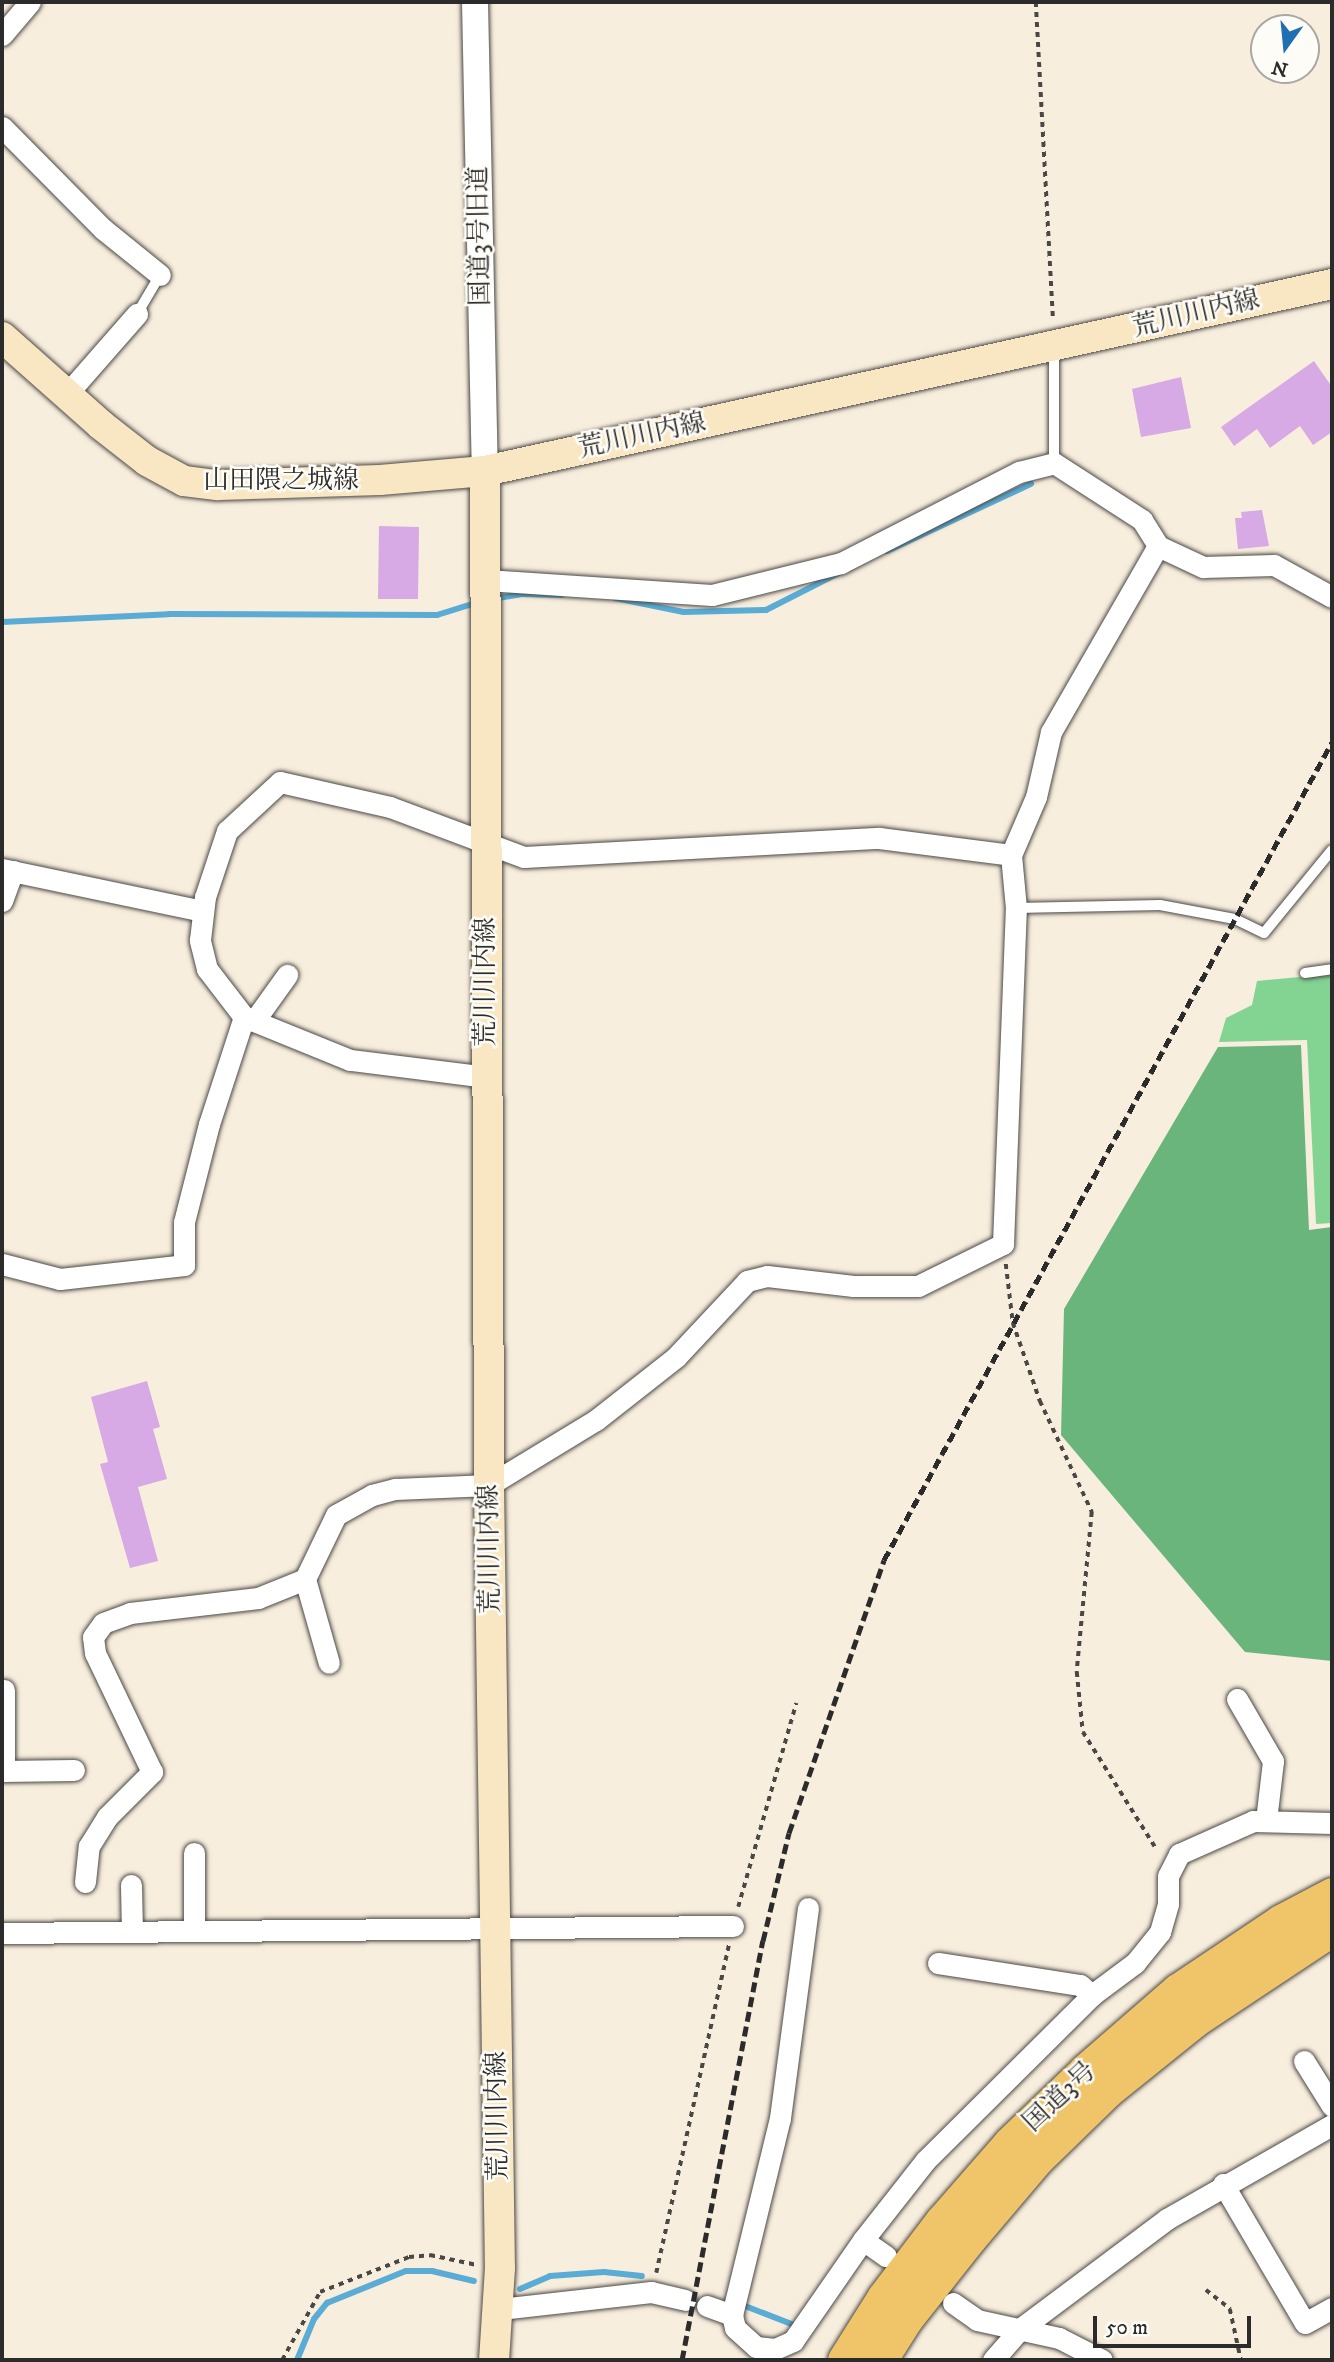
<!DOCTYPE html>
<html>
<head>
<meta charset="utf-8">
<style>
  body { margin:0 }
  #map { position:relative; width:1334px; height:2362px; overflow:hidden; background:#f8eedd; font-family:"IM FELL DW Pica","Noto Serif JP",serif }
  div>[style] { position:absolute }
  .green>* { inset:0; background:#83d392 }
  .forest>* { inset:0; background:#6ab57c }
  .stream>* { height:6px; margin:-3px; padding:0 3px; transform-origin:3px; border-radius:3px; background:#5aacd5 }
  .building>* { inset:0; background:#d7a9e5 }
  .path>* { height:3.5px; margin-top:-1.75px; transform-origin:0; background:repeating-linear-gradient(90deg,#4a4846 0 5px,transparent 0 10px) }
  .roads { filter:drop-shadow(0 0 2px #4a4846) drop-shadow(0 0 2px #4a4846) }
  .service>* { height:10px; margin:-5px; padding:0 5px; transform-origin:5px; border-radius:5px; background:#fff }
  .minor>* { height:21px; margin:-10.5px; padding:0 10.5px; transform-origin:10.5px; border-radius:10.5px; background:#fff }
  .tertiary>* { height:26px; margin:-13px; padding:0 13px; transform-origin:13px; border-radius:13px; background:#fff }
  .secondary>* { height:30px; margin:-15px; padding:0 15px; transform-origin:15px; border-radius:15px; background:#f9e7c3 }
  .trunk>* { height:35px; margin:-17.5px; padding:0 17.5px; transform-origin:17.5px; border-radius:17.5px; background:#f0c469 }
  .rail>* { height:5px; margin-top:-2.5px; transform-origin:0; background:repeating-linear-gradient(90deg,#2b2b2b 0 10px,transparent 0 15px) }
  span { translate:-50% -50%; white-space:nowrap; text-align:center; line-height:1.15; -webkit-text-stroke:5px #fdfcf7; paint-order:stroke }
  .street-label { font-size:26px; color:#2b2b2b }
  .frame { position:absolute; inset:0; border:4px solid #2b2b2b; pointer-events:none }
  .north { position:absolute; left:1250px; top:14px; width:70px; height:70px; box-sizing:border-box; background:#fdfcf7; border:2px solid #a9a8a5; border-radius:50%; rotate:195deg; font-size:19px; font-weight:700; line-height:28px; text-align:center; color:#2b2b2b }
  .north::after { content:''; display:block; margin:auto; width:24px; height:32px; background:#1f6fb2; clip-path:polygon(50% 0,100% 100%,50% 72%,0 100%) }
  .scale { position:absolute; left:1093px; top:2316px; width:158px; height:32px; box-sizing:border-box; border:4px solid #2b2b2b; border-top:0; padding-left:9px; font-size:21px; line-height:24px; white-space:nowrap; color:#2b2b2b; -webkit-text-stroke:5px #fdfcf7; paint-order:stroke }
</style>
</head>
<body>
<div id="map">
  <div class="green">
    <i style="clip-path:polygon(1332px 974px,1332px 1223px,1316px 1224px,1307px 1040px,1219px 1042px,1226px 1018px,1252px 1005px,1257px 981px)"></i>
  </div>
  <div class="forest">
    <i style="clip-path:polygon(1301px 1045px,1309px 1230px,1332px 1227px,1332px 1661px,1245px 1652px,1061px 1435px,1064px 1309px,1218px 1047px)"></i>
  </div>
  <div class="stream">
    <i style="left:887px;top:551px;width:159px;rotate:-25deg"></i>
    <i style="left:615px;top:598px;width:70px;rotate:11.5deg"></i>
    <i style="left:684px;top:612px;width:82px;rotate:-1.4deg"></i>
    <i style="left:766px;top:610px;width:82px;rotate:-26.9deg"></i>
    <i style="left:493px;top:599px;width:29px;rotate:-10deg"></i>
    <i style="left:522px;top:594px;width:40px;rotate:1.4deg"></i>
    <i style="left:2px;top:622px;width:167px;rotate:-2.7deg"></i>
    <i style="left:169px;top:614px;width:268px;rotate:0.2deg"></i>
    <i style="left:437px;top:615px;width:44px;rotate:-17.2deg"></i>
    <i style="left:520px;top:2289px;width:33px;rotate:-23deg"></i>
    <i style="left:550px;top:2276px;width:54px;rotate:-4.2deg"></i>
    <i style="left:604px;top:2272px;width:38px;rotate:6deg"></i>
    <i style="left:740px;top:2304px;width:58px;rotate:21.3deg"></i>
    <i style="left:297px;top:2360px;width:44px;rotate:-67.5deg"></i>
    <i style="left:314px;top:2319px;width:21px;rotate:-51deg"></i>
    <i style="left:327px;top:2303px;width:85px;rotate:-22.1deg"></i>
    <i style="left:406px;top:2271px;width:26px"></i>
    <i style="left:432px;top:2271px;width:43px;rotate:13.4deg"></i>
  </div>
  <div class="building">
    <i style="clip-path:polygon(1314px 361px,1332px 387px,1332px 432px,1313px 445px,1300px 426px,1270px 448px,1257px 429px,1234px 446px,1221px 427px)"></i>
    <i style="clip-path:polygon(1181px 377px,1191px 428px,1141px 437px,1132px 389px)"></i>
    <i style="clip-path:polygon(1262px 510px,1269px 546px,1238px 549px,1235px 518px,1242px 518px,1241px 512px)"></i>
    <i style="clip-path:polygon(379px 526px,419px 527px,418px 599px,378px 599px)"></i>
    <i style="clip-path:polygon(147px 1381px,160px 1427px,153px 1429px,167px 1479px,138px 1487px,158px 1561px,130px 1568px,100px 1464px,108px 1462px,91px 1397px)"></i>
  </div>
  <div class="path">
    <i style="left:1036px;top:2px;width:319px;rotate:86.9deg"></i>
    <i style="left:1006px;top:1264px;width:59px;rotate:83.2deg"></i>
    <i style="left:1013px;top:1323px;width:83px;rotate:70.9deg"></i>
    <i style="left:1040px;top:1401px;width:123px;rotate:64.9deg"></i>
    <i style="left:1092px;top:1512px;width:161px;rotate:95.4deg"></i>
    <i style="left:1077px;top:1672px;width:60px;rotate:84.3deg"></i>
    <i style="left:1083px;top:1732px;width:139px;rotate:57.9deg"></i>
    <i style="left:738px;top:1907px;width:212px;rotate:-74.1deg"></i>
    <i style="left:656px;top:2273px;width:336px;rotate:-77.5deg"></i>
    <i style="left:1206px;top:2290px;width:31px;rotate:38deg"></i>
    <i style="left:1230px;top:2309px;width:52px;rotate:77.8deg"></i>
    <i style="left:282px;top:2360px;width:78px;rotate:-60.8deg"></i>
    <i style="left:320px;top:2292px;width:96px;rotate:-21.5deg"></i>
    <i style="left:409px;top:2257px;width:21px;rotate:-5deg"></i>
    <i style="left:430px;top:2255px;width:48px;rotate:12deg"></i>
  </div>
  <div class="roads">
    <div class="service">
      <i style="left:137px;top:314px;width:45px;rotate:-59.5deg"></i>
      <i style="left:1054px;top:463px;width:116px;rotate:-90deg"></i>
      <i style="left:1016px;top:908px;width:144px;rotate:-1.2deg"></i>
      <i style="left:1160px;top:905px;width:76px;rotate:10.6deg"></i>
      <i style="left:1235px;top:919px;width:32px;rotate:26deg"></i>
      <i style="left:1264px;top:933px;width:107px;rotate:-50.7deg"></i>
      <i style="left:1305px;top:973px;width:27px;rotate:-8deg"></i>
    </div>
    <div class="minor">
      <i style="left:2px;top:35px;width:43px;rotate:-49.7deg"></i>
      <i style="left:2px;top:127px;width:144px;rotate:45.3deg"></i>
      <i style="left:103px;top:229px;width:73px;rotate:38.9deg"></i>
      <i style="left:66px;top:395px;width:108px;rotate:-48.8deg"></i>
      <i style="left:486px;top:580px;width:226px;rotate:3.8deg"></i>
      <i style="left:712px;top:595px;width:133px;rotate:-13.9deg"></i>
      <i style="left:841px;top:563px;width:200px;rotate:-27.1deg"></i>
      <i style="left:1019px;top:472px;width:36px;rotate:-14deg"></i>
      <i style="left:1054px;top:463px;width:105px;rotate:32.9deg"></i>
      <i style="left:1142px;top:520px;width:31px;rotate:58deg"></i>
      <i style="left:1158px;top:546px;width:50px;rotate:25deg"></i>
      <i style="left:1203px;top:567px;width:71px;rotate:-1.6deg"></i>
      <i style="left:1274px;top:565px;width:66px;rotate:28.9deg"></i>
      <i style="left:2px;top:869px;width:205px;rotate:11.8deg"></i>
      <i style="left:2px;top:901px;width:32px;rotate:-70deg"></i>
      <i style="left:254px;top:1021px;width:57px;rotate:-54.3deg"></i>
      <i style="left:487px;top:1077px;width:138px;rotate:-172.9deg"></i>
      <i style="left:350px;top:1060px;width:114px;rotate:-157.9deg"></i>
      <i style="left:244px;top:1017px;width:61px;rotate:-127.6deg"></i>
      <i style="left:207px;top:969px;width:30px;rotate:-104deg"></i>
      <i style="left:200px;top:940px;width:43px;rotate:-83.4deg"></i>
      <i style="left:205px;top:897px;width:70px;rotate:-71.6deg"></i>
      <i style="left:227px;top:831px;width:72px;rotate:-42.8deg"></i>
      <i style="left:280px;top:782px;width:113px;rotate:12.8deg"></i>
      <i style="left:390px;top:807px;width:143px;rotate:20.5deg"></i>
      <i style="left:524px;top:857px;width:356px;rotate:-3.1deg"></i>
      <i style="left:879px;top:838px;width:133px;rotate:7.3deg"></i>
      <i style="left:2px;top:1264px;width:60px;rotate:14.5deg"></i>
      <i style="left:60px;top:1279px;width:125px;rotate:-6.4deg"></i>
      <i style="left:184px;top:1265px;width:43px;rotate:-90deg"></i>
      <i style="left:184px;top:1222px;width:101px;rotate:-75.7deg"></i>
      <i style="left:209px;top:1124px;width:113px;rotate:-71.9deg"></i>
      <i style="left:305px;top:1579px;width:87px;rotate:74.1deg"></i>
      <i style="left:4px;top:1690px;width:81px;rotate:90deg"></i>
      <i style="left:1237px;top:1699px;width:72px;rotate:59.9deg"></i>
      <i style="left:1273px;top:1761px;width:60px;rotate:96.7deg"></i>
      <i style="left:2px;top:1771px;width:72px;rotate:-0.8deg"></i>
      <i style="left:194px;top:1853px;width:77px;rotate:90deg"></i>
      <i style="left:85px;top:1882px;width:36px;rotate:-84deg"></i>
      <i style="left:89px;top:1846px;width:34px;rotate:-58deg"></i>
      <i style="left:107px;top:1817px;width:64px;rotate:-45deg"></i>
      <i style="left:152px;top:1772px;width:132px;rotate:-115.6deg"></i>
      <i style="left:95px;top:1653px;width:16px;rotate:-97deg"></i>
      <i style="left:93px;top:1637px;width:17px;rotate:-54deg"></i>
      <i style="left:103px;top:1623px;width:29px;rotate:-20deg"></i>
      <i style="left:130px;top:1613px;width:129px;rotate:-6.7deg"></i>
      <i style="left:258px;top:1598px;width:51px;rotate:-22deg"></i>
      <i style="left:305px;top:1579px;width:71px;rotate:-64.2deg"></i>
      <i style="left:336px;top:1515px;width:41px;rotate:-29.1deg"></i>
      <i style="left:372px;top:1495px;width:24px;rotate:-15deg"></i>
      <i style="left:395px;top:1489px;width:94px;rotate:-2.4deg"></i>
      <i style="left:489px;top:1485px;width:125px;rotate:-31.3deg"></i>
      <i style="left:596px;top:1420px;width:102px;rotate:-38.2deg"></i>
      <i style="left:676px;top:1357px;width:104px;rotate:-46.9deg"></i>
      <i style="left:747px;top:1281px;width:21px;rotate:-14deg"></i>
      <i style="left:767px;top:1276px;width:87px;rotate:6.6deg"></i>
      <i style="left:853px;top:1286px;width:65px"></i>
      <i style="left:918px;top:1286px;width:95px;rotate:-26.3deg"></i>
      <i style="left:1003px;top:1244px;width:336px;rotate:-87.8deg"></i>
      <i style="left:1016px;top:908px;width:53px;rotate:-95.4deg"></i>
      <i style="left:1011px;top:855px;width:63px;rotate:-66.7deg"></i>
      <i style="left:1036px;top:797px;width:67px;rotate:-77deg"></i>
      <i style="left:1051px;top:732px;width:215px;rotate:-60.1deg"></i>
      <i style="left:131px;top:1885px;width:46px;rotate:88.8deg"></i>
      <i style="left:808px;top:1908px;width:212px;rotate:97.6deg"></i>
      <i style="left:780px;top:2118px;width:203px;rotate:103.7deg"></i>
      <i style="left:732px;top:2315px;width:13px;rotate:77deg"></i>
      <i style="left:735px;top:2328px;width:28px;rotate:42deg"></i>
      <i style="left:756px;top:2347px;width:19px;rotate:6deg"></i>
      <i style="left:775px;top:2349px;width:20px;rotate:-24deg"></i>
      <i style="left:793px;top:2341px;width:123px;rotate:-55.3deg"></i>
      <i style="left:863px;top:2240px;width:102px;rotate:-51.8deg"></i>
      <i style="left:926px;top:2160px;width:234px;rotate:-44.8deg"></i>
      <i style="left:1092px;top:1995px;width:54px;rotate:-36.7deg"></i>
      <i style="left:1135px;top:1963px;width:40px;rotate:-51deg"></i>
      <i style="left:1160px;top:1932px;width:29px;rotate:-74deg"></i>
      <i style="left:1168px;top:1904px;width:28px;rotate:-90deg"></i>
      <i style="left:1168px;top:1876px;width:25px;rotate:-63deg"></i>
      <i style="left:1179px;top:1854px;width:81px;rotate:-24deg"></i>
      <i style="left:1253px;top:1821px;width:79px;rotate:1.5deg"></i>
      <i style="left:2px;top:1933px;width:731px;rotate:-0.55deg"></i>
      <i style="left:938px;top:1963px;width:144px;rotate:8.8deg"></i>
      <i style="left:1080px;top:1985px;width:16px;rotate:40deg"></i>
      <i style="left:1304px;top:2061px;width:53px;rotate:58.1deg"></i>
      <i style="left:1223px;top:2184px;width:161px;rotate:59.5deg"></i>
      <i style="left:1305px;top:2323px;width:31px;rotate:-29deg"></i>
      <i style="left:863px;top:2240px;width:28px;rotate:35deg"></i>
      <i style="left:953px;top:2303px;width:29px;rotate:35deg"></i>
      <i style="left:977px;top:2320px;width:84px;rotate:12.4deg"></i>
      <i style="left:1059px;top:2338px;width:48px;rotate:27.1deg"></i>
      <i style="left:707px;top:2306px;width:27px;rotate:20deg"></i>
      <i style="left:500px;top:2309px;width:152px;rotate:-6.4deg"></i>
      <i style="left:651px;top:2292px;width:35px;rotate:13deg"></i>
      <i style="left:993px;top:2360px;width:41px;rotate:-48.9deg"></i>
      <i style="left:1020px;top:2329px;width:184px;rotate:-36.8deg"></i>
      <i style="left:1167px;top:2219px;width:190px;rotate:-29.7deg"></i>
    </div>
    <div class="tertiary">
      <i style="left:475px;top:2px;width:469px;rotate:88.8deg"></i>
    </div>
    <div class="secondary">
      <i style="left:2px;top:337px;width:132px;rotate:41.6deg"></i>
      <i style="left:101px;top:425px;width:58px;rotate:38deg"></i>
      <i style="left:147px;top:461px;width:42px;rotate:28.4deg"></i>
      <i style="left:184px;top:481px;width:35px;rotate:7deg"></i>
      <i style="left:219px;top:485px;width:161px;rotate:-1.8deg"></i>
      <i style="left:380px;top:480px;width:105px;rotate:-4.9deg"></i>
      <i style="left:485px;top:471px;width:867px;rotate:-12.45deg"></i>
      <i style="left:485px;top:471px;width:1014px;rotate:89.77deg"></i>
      <i style="left:489px;top:1485px;width:783px;rotate:89.2deg"></i>
      <i style="left:500px;top:2268px;width:92px;rotate:93.7deg"></i>
    </div>
    <div class="trunk">
      <i style="left:845px;top:2360px;width:73px;rotate:-57.8deg"></i>
      <i style="left:884px;top:2298px;width:96px;rotate:-52.7deg"></i>
      <i style="left:942px;top:2222px;width:103px;rotate:-48.9deg"></i>
      <i style="left:1010px;top:2144px;width:105px;rotate:-43.8deg"></i>
      <i style="left:1086px;top:2071px;width:122px;rotate:-41deg"></i>
      <i style="left:1178px;top:1991px;width:124px;rotate:-33.8deg"></i>
      <i style="left:1281px;top:1922px;width:58px;rotate:-27.9deg"></i>
      <i style="left:879px;top:2360px;width:49px;rotate:-57.6deg"></i>
      <i style="left:905px;top:2319px;width:103px;rotate:-51.7deg"></i>
      <i style="left:969px;top:2238px;width:104px;rotate:-49.7deg"></i>
      <i style="left:1036px;top:2159px;width:99px;rotate:-44.2deg"></i>
      <i style="left:1107px;top:2090px;width:113px;rotate:-38.9deg"></i>
      <i style="left:1195px;top:2019px;width:164px;rotate:-33.6deg"></i>
    </div>
  </div>
  <div class="rail">
    <i style="left:682px;top:2360px;width:427px;rotate:-79.1deg"></i>
    <i style="left:763px;top:1941px;width:111px;rotate:-76.5deg"></i>
    <i style="left:789px;top:1833px;width:289px;rotate:-70.8deg"></i>
    <i style="left:884px;top:1560px;width:933px;rotate:-61.29deg"></i>
  </div>
  <div class="street-label">
    <span style="left:480px;top:236px;rotate:-91deg">国道3号旧道</span>
    <span style="left:1196px;top:314px;rotate:-13deg">荒川川内線</span>
    <span style="left:642px;top:436px;rotate:-12deg">荒川川内線</span>
    <span style="left:281px;top:481px">山田隈之城線</span>
    <span style="left:486px;top:982px;rotate:-90deg">荒川川内線</span>
    <span style="left:490px;top:1549px;rotate:-91deg">荒川川内線</span>
    <span style="left:1060px;top:2097px;rotate:-43deg">国道3号</span>
    <span style="left:498px;top:2116px;rotate:-91deg">荒川川内線</span>
  </div>
  <div class="frame"></div>
  <div class="north">N</div>
  <div class="scale">50 m</div>
</div>
</body>
</html>
